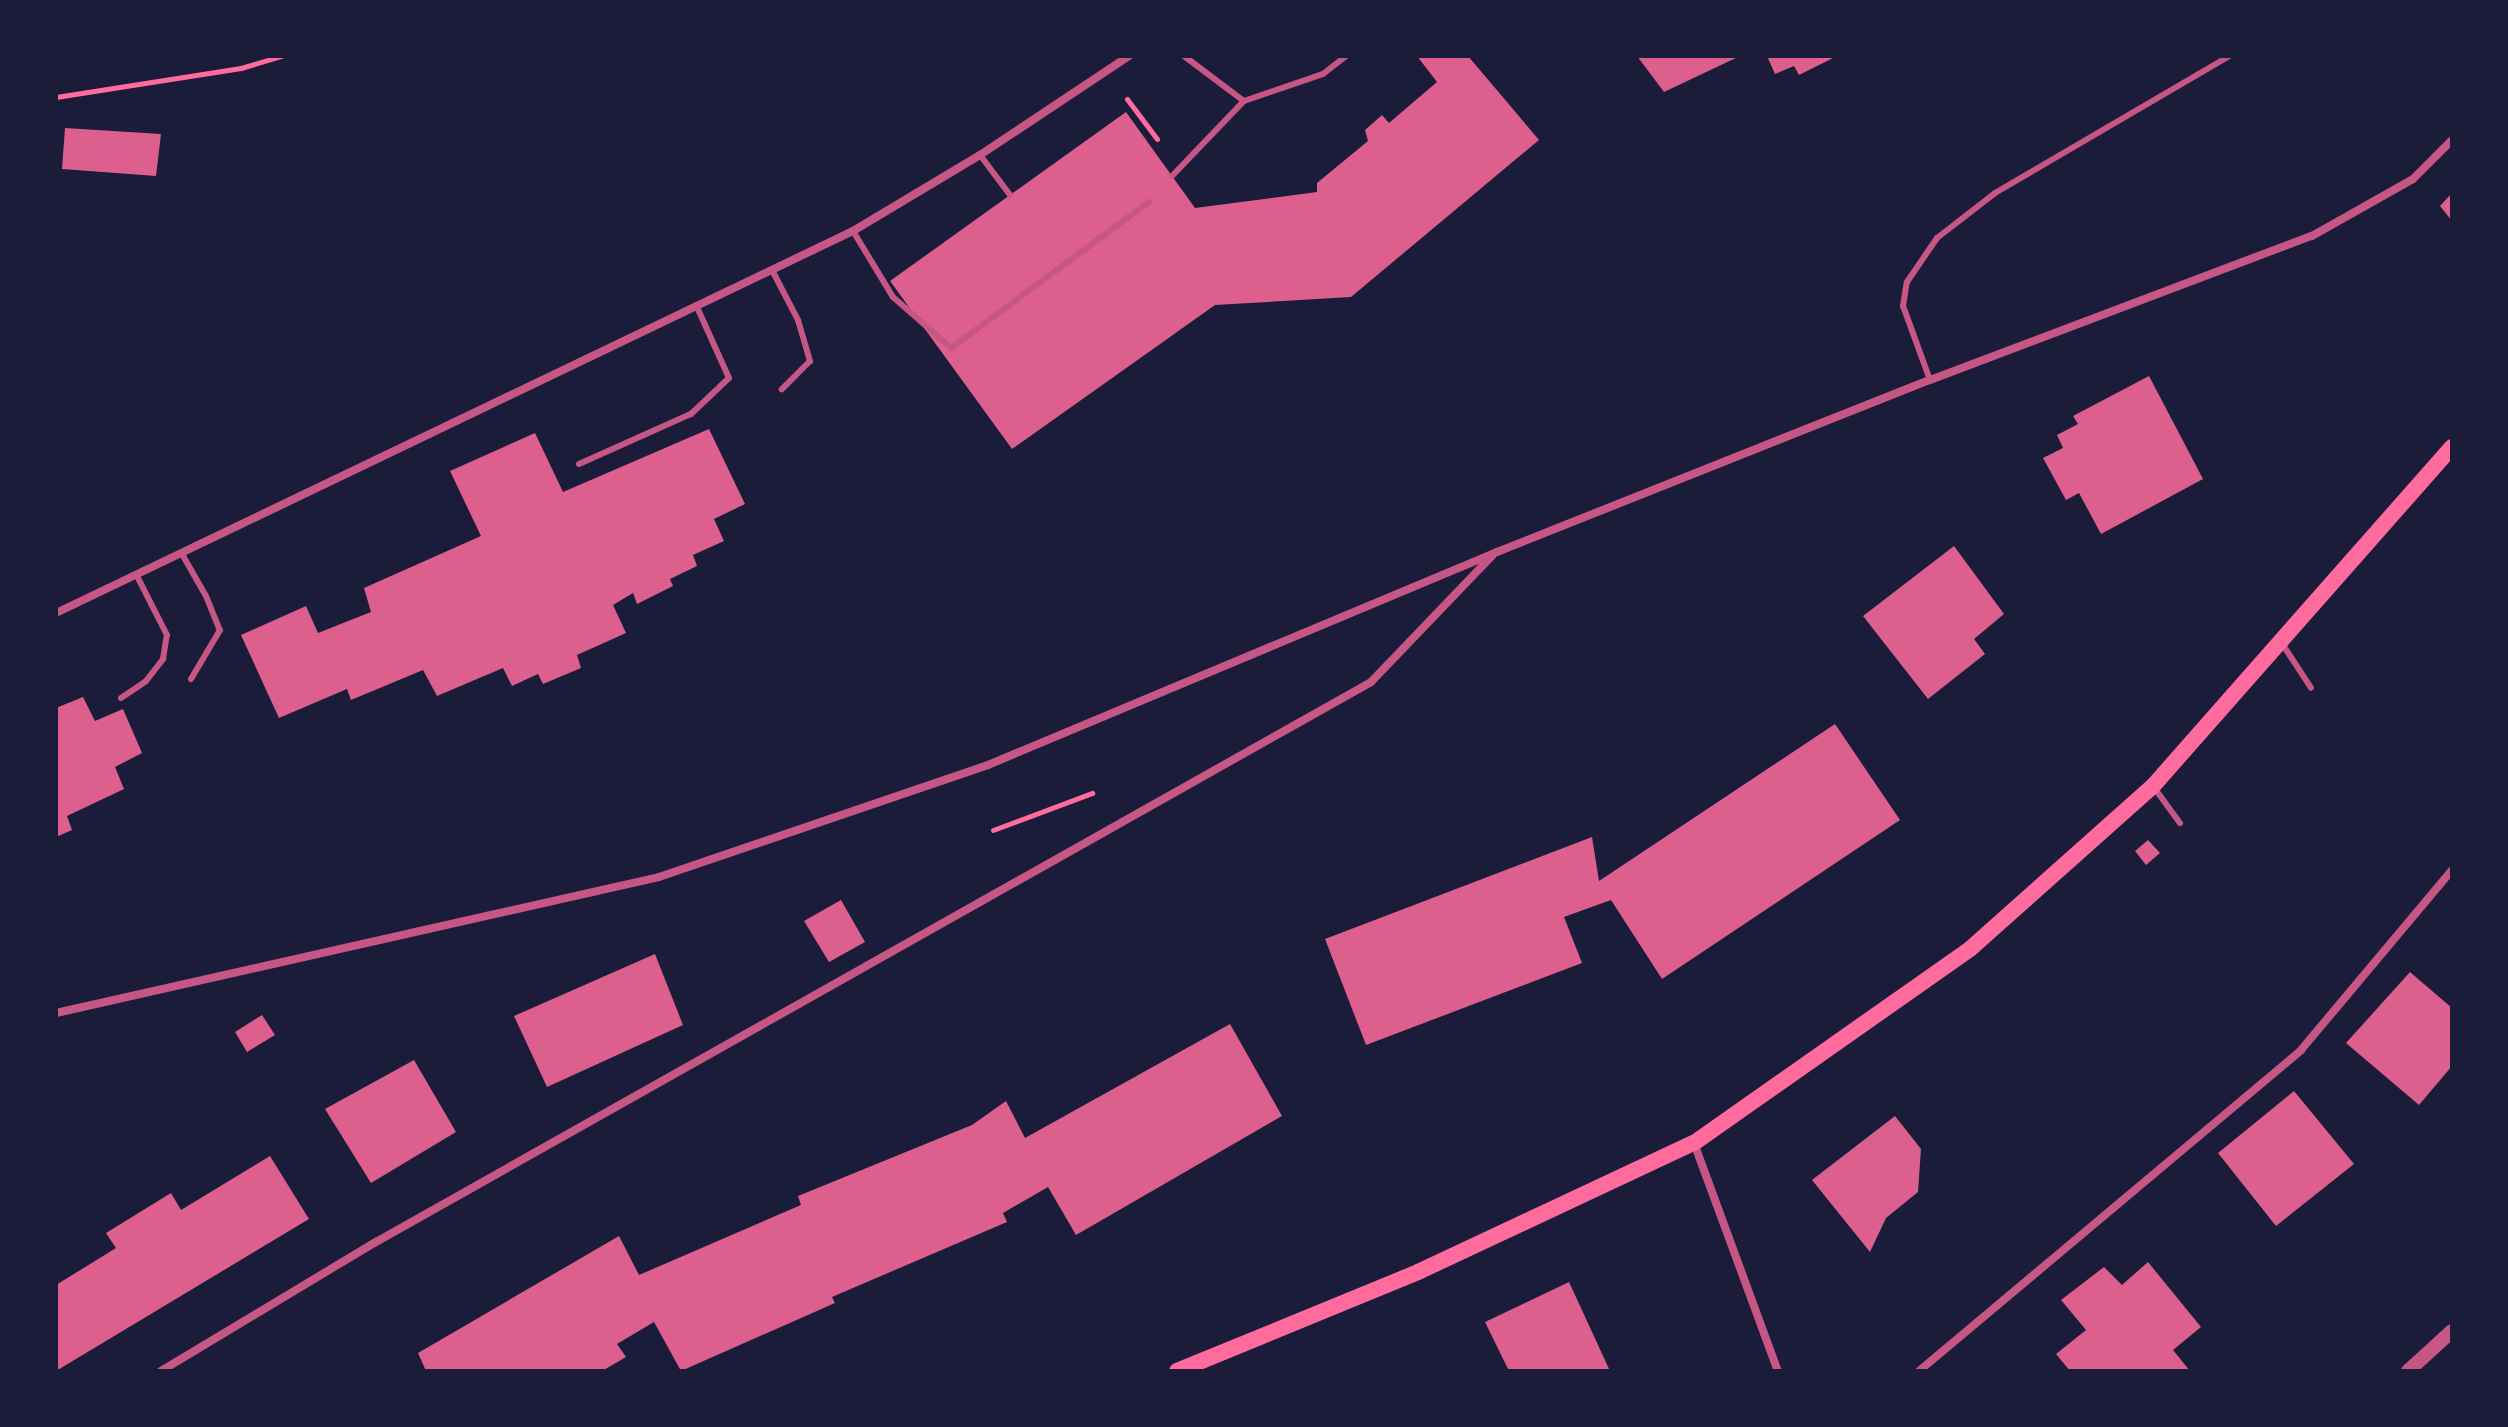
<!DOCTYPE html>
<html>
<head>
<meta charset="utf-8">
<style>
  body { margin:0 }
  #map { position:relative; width:2508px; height:1427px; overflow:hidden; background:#1b1b3a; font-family:"Roboto Condensed",sans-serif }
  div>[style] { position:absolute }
  .building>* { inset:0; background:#dd5f8e }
  .path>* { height:5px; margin:-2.5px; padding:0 2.5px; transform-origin:2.5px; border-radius:2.5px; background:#ff6b9d }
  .service>* { height:6px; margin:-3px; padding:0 3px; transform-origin:3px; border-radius:3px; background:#c65784 }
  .minor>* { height:8px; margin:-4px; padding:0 4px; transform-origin:4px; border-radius:4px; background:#c65784 }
  .tertiary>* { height:14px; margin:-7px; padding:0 7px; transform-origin:7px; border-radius:7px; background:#c65784 }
  .secondary>* { height:16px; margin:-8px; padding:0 8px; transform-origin:8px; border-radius:8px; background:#ff6b9d }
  span { translate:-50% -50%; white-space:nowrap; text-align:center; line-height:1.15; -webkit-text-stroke:8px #1b1b3a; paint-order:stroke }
  .frame { position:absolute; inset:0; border:58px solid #1b1b3a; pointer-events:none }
</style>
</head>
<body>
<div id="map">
  <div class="building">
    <i style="clip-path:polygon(1417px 56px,1468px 56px,1539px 140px,1351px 297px,1215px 305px,1012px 449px,890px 281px,1126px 112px,1195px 208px,1317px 192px,1317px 183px,1368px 141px,1365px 130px,1382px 115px,1389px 123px,1437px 82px)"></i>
    <i style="clip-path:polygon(1637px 56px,1740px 56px,1664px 92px)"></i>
    <i style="clip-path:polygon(1767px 56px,1837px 56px,1799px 75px,1794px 66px,1775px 74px)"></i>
    <i style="clip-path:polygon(65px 128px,161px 134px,156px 176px,62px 169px)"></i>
    <i style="clip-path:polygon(2452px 193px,2452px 221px,2440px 206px)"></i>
    <i style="clip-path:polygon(2149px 376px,2203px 479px,2101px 534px,2079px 493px,2066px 500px,2043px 458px,2063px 448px,2057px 435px,2078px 424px,2073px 416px)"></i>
    <i style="clip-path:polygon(709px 429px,745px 504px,714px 519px,724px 541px,693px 555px,697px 566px,670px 579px,673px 586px,637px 604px,633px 593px,613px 605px,626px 633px,577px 655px,581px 668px,543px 684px,538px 674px,512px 686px,503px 668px,437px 696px,423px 670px,351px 700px,347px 689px,279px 718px,241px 635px,306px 606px,318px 633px,371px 612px,364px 588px,481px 536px,450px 471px,535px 433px,563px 492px)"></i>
    <i style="clip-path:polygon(1954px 546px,2004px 614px,1974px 639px,1985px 654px,1928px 699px,1863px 616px)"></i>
    <i style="clip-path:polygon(83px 697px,95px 721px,123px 709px,142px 753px,115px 767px,124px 789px,67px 816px,72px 830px,56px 837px,56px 708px)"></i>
    <i style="clip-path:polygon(1835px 724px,1900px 820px,1662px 979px,1611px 900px,1564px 917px,1582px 963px,1366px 1045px,1325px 939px,1592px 837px,1599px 881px)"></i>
    <i style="clip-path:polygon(2148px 840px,2160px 853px,2146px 865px,2135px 851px)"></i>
    <i style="clip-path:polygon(841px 900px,865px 942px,829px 962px,804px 921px)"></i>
    <i style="clip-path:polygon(655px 954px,683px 1025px,547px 1087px,514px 1016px)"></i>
    <i style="clip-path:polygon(2410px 972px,2452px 1008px,2452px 1066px,2419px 1105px,2346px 1043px)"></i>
    <i style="clip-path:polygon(262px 1015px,275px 1035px,247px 1052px,235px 1032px)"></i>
    <i style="clip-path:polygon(1230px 1024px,1282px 1116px,1076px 1235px,1048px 1187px,1003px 1213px,1007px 1222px,832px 1297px,835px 1303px,681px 1371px,654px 1322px,617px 1344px,626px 1357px,602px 1371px,426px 1371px,418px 1353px,619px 1236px,639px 1275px,801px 1205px,798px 1196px,972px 1125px,1006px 1101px,1025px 1138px)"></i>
    <i style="clip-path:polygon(414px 1060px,456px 1132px,371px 1183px,325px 1109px)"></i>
    <i style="clip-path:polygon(2294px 1091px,2354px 1164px,2276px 1226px,2218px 1153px)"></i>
    <i style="clip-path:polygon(1895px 1116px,1921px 1149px,1918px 1192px,1886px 1218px,1870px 1252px,1812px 1180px)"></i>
    <i style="clip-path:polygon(270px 1156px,309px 1219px,56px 1371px,56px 1285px,116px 1248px,106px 1233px,171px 1193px,181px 1210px)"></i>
    <i style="clip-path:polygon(2148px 1262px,2201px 1327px,2173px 1350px,2190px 1371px,2070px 1371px,2056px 1354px,2086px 1330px,2061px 1300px,2104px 1267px,2122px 1285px)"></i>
    <i style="clip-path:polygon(1569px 1282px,1610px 1371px,1509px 1371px,1485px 1322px)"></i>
  </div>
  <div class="path">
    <i style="left:56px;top:97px;width:187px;rotate:-8.9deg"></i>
    <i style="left:241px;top:68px;width:42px;rotate:-16.7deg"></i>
    <i style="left:1127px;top:99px;width:50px;rotate:53.1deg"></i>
    <i style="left:993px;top:830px;width:106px;rotate:-20.5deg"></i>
  </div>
  <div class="service">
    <i style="left:1184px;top:56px;width:75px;rotate:36.9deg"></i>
    <i style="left:1244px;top:101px;width:83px;rotate:-18.9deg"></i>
    <i style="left:1323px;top:74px;width:29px;rotate:-38deg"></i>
    <i style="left:980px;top:155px;width:50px;rotate:53.1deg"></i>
    <i style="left:1172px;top:176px;width:104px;rotate:-46.2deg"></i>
    <i style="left:853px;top:231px;width:77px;rotate:58.8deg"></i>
    <i style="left:893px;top:297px;width:77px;rotate:41.3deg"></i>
    <i style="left:951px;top:348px;width:246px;rotate:-36.4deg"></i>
    <i style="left:773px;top:272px;width:54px;rotate:62.5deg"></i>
    <i style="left:798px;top:320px;width:43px;rotate:73.7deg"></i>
    <i style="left:810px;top:361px;width:40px;rotate:135deg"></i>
    <i style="left:1930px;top:380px;width:79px;rotate:-110deg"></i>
    <i style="left:1903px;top:306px;width:24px;rotate:-81deg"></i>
    <i style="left:1907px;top:282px;width:53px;rotate:-55.7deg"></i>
    <i style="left:1937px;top:238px;width:73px;rotate:-37.8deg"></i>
    <i style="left:1995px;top:193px;width:271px;rotate:-30.3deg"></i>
    <i style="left:579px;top:464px;width:123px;rotate:-24.1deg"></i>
    <i style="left:691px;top:414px;width:52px;rotate:-43.5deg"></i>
    <i style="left:729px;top:378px;width:80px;rotate:-114.3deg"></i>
    <i style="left:182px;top:554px;width:48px;rotate:60.3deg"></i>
    <i style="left:206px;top:596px;width:37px;rotate:68deg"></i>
    <i style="left:220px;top:630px;width:57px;rotate:120.6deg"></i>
    <i style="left:2283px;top:645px;width:51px;rotate:56.9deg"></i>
    <i style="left:121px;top:698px;width:30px;rotate:-34deg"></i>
    <i style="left:146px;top:681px;width:28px;rotate:-52deg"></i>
    <i style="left:163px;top:659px;width:24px;rotate:-81deg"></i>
    <i style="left:167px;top:635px;width:66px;rotate:-117deg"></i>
    <i style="left:2153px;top:786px;width:46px;rotate:53.9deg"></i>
  </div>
  <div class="minor">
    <i style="left:56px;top:613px;width:884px;rotate:-25.61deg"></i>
    <i style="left:853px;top:231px;width:148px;rotate:-30.9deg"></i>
    <i style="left:980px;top:155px;width:179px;rotate:-33.6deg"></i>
    <i style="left:56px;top:1013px;width:618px;rotate:-12.71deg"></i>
    <i style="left:659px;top:877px;width:348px;rotate:-18.8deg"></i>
    <i style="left:988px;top:765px;width:552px;rotate:-22.71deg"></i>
    <i style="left:1497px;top:552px;width:466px;rotate:-21.7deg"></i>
    <i style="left:1930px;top:380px;width:408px;rotate:-20.7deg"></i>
    <i style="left:2312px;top:236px;width:116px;rotate:-29.4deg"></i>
    <i style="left:2413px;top:179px;width:55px;rotate:-45deg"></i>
    <i style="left:1694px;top:1143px;width:243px;rotate:69.8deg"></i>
    <i style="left:161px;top:1371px;width:251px;rotate:-31deg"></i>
    <i style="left:376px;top:1242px;width:1142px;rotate:-29.37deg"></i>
    <i style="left:1371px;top:682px;width:176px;rotate:-46.2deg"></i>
    <i style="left:1919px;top:1371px;width:499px;rotate:-40deg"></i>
    <i style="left:2301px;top:1050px;width:235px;rotate:-50deg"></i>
  </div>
  <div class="tertiary">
    <i style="left:2408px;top:1371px;width:59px;rotate:-42.3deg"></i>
  </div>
  <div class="secondary">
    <i style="left:1177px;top:1371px;width:261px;rotate:-22.3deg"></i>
    <i style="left:1418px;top:1272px;width:305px;rotate:-25.1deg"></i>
    <i style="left:1694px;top:1143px;width:337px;rotate:-35.1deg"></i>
    <i style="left:1970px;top:949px;width:245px;rotate:-41.7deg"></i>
    <i style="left:2153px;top:786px;width:452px;rotate:-48.6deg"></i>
  </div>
  <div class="frame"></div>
</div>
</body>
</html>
